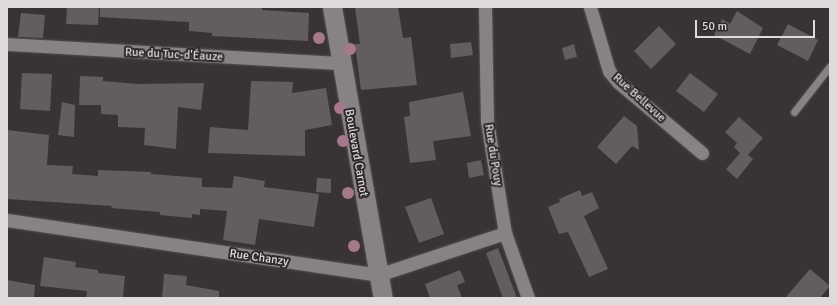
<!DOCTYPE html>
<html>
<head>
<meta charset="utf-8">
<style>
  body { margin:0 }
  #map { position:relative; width:837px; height:305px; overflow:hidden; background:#393336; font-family:Signika,sans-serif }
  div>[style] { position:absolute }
  .building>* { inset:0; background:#645d60 }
  .roads { filter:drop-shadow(0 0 1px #555152) drop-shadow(0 0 1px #555152) }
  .lane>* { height:7px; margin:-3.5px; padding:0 3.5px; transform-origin:3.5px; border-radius:3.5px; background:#898284 }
  .street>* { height:13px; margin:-6.5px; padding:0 6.5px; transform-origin:6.5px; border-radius:6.5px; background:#898284 }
  .secondary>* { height:19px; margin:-9.5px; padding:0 9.5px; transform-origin:9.5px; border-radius:9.5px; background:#898284 }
  .trees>* { width:12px; height:12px; margin:-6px; border-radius:50%; background:#a5788c }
  span { translate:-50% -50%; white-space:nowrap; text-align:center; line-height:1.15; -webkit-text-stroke:4px #2f292c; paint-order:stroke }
  .street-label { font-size:12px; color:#dfdbdc }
  .frame { position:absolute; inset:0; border:8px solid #dfdbdc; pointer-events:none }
  .scale { position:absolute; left:695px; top:20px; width:120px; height:18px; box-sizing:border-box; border:2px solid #dfdbdc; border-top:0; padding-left:5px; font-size:12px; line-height:14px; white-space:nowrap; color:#dfdbdc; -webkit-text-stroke:3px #2f292c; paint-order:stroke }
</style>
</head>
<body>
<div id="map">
  <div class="building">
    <i style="clip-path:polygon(67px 7px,99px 7px,98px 25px,66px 24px)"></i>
    <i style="clip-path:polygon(100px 7px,262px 7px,262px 10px,309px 13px,308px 41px,212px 36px,212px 33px,189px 31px,189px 22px,100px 17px)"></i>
    <i style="clip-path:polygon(355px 7px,398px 7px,403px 38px,411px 37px,417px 85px,361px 90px,355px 44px,360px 44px)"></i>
    <i style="clip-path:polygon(737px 11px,763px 28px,750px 54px,714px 35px,722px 19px,730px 24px)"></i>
    <i style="clip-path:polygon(21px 13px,45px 15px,43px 38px,18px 37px)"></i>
    <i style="clip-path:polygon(788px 24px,818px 40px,808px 61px,777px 45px)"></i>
    <i style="clip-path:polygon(659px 26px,676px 44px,651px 69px,634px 51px)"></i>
    <i style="clip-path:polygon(471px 42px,473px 55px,451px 58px,450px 44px)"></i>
    <i style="clip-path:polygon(574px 44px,577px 57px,565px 60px,562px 48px)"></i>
    <i style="clip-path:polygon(22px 73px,52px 74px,50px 111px,20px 109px)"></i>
    <i style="clip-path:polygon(690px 73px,718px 94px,704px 112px,676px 91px)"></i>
    <i style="clip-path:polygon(80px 76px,103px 77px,103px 81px,138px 84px,204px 83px,201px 110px,178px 107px,176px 149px,144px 145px,145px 128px,118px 127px,118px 115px,101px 114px,101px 105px,79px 105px)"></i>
    <i style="clip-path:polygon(251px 81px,293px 82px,292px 93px,326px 88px,332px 125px,305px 130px,305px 156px,208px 153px,210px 127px,248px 130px)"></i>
    <i style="clip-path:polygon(463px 92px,471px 136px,433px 141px,436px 160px,410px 163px,404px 117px,410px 116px,409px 102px)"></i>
    <i style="clip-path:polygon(62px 102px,75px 105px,74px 137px,58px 135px)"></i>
    <i style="clip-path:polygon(624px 116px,637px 126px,639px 150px,632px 146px,616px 164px,597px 147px)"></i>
    <i style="clip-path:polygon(739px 117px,763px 138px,748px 155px,753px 159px,737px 179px,726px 169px,740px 153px,734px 147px,737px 143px,725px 132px)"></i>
    <i style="clip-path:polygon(7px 130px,49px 135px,47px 165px,73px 166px,72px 174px,98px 176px,98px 170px,151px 172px,151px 174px,202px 178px,202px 187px,232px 188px,234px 176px,265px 181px,264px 187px,319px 194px,314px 227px,259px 219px,255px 245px,223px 240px,227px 211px,200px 209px,200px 215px,192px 214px,192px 218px,160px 215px,160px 212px,111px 208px,112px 206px,7px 199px)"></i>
    <i style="clip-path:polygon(481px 160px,484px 175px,469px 178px,467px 163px)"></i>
    <i style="clip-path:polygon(317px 178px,331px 179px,331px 193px,316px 192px)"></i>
    <i style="clip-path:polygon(580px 190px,582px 196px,592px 192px,599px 208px,584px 216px,608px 269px,589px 277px,568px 232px,559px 234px,548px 207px,560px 202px,559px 199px)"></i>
    <i style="clip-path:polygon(431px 198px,444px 234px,419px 243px,405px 207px)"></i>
    <i style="clip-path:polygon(498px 248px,508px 274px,517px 298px,503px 298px,486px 253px)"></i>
    <i style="clip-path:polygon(44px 257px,76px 262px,75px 267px,98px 270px,98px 273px,125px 276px,123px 298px,86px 298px,87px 291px,40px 286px)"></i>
    <i style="clip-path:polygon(810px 269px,830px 286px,820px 298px,785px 298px)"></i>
    <i style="clip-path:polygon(460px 270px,465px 282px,457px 285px,462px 298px,430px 298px,425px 284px)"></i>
    <i style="clip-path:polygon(164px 274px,187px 276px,186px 285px,219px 291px,219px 298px,162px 298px)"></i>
    <i style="clip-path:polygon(7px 280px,35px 285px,34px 298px,7px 298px)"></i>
  </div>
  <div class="roads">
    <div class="lane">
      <i style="left:794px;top:112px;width:58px;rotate:-52deg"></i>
    </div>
    <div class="street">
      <i style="left:485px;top:7px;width:114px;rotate:89deg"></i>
      <i style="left:487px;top:121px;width:113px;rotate:80.9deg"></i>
      <i style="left:505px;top:233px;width:69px;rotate:70.5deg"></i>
      <i style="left:590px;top:7px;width:67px;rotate:73.5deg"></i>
      <i style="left:609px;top:71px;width:14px;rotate:51deg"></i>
      <i style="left:618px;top:82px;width:110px;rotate:40.2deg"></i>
      <i style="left:7px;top:44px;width:334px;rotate:3.3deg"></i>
      <i style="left:7px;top:220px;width:375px;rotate:8.4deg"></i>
      <i style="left:378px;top:275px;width:134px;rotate:-18.3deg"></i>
    </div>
    <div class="secondary">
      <i style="left:332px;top:7px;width:295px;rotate:80.1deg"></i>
    </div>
  </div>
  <div class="trees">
    <i style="left:319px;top:38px"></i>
    <i style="left:350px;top:49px"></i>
    <i style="left:340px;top:108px"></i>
    <i style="left:343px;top:141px"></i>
    <i style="left:348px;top:193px"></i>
    <i style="left:354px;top:246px"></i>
  </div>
  <div class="street-label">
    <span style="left:174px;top:55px;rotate:3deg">Rue du Tuc-d'Éauze</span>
    <span style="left:639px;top:98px;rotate:42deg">Rue Bellevue</span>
    <span style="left:356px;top:153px;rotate:80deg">Boulevard Carnot</span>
    <span style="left:493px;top:155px;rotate:81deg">Rue du Pouy</span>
    <span style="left:259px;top:258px;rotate:8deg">Rue Chanzy</span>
  </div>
  <div class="frame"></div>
  <div class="scale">50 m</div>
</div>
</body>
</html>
